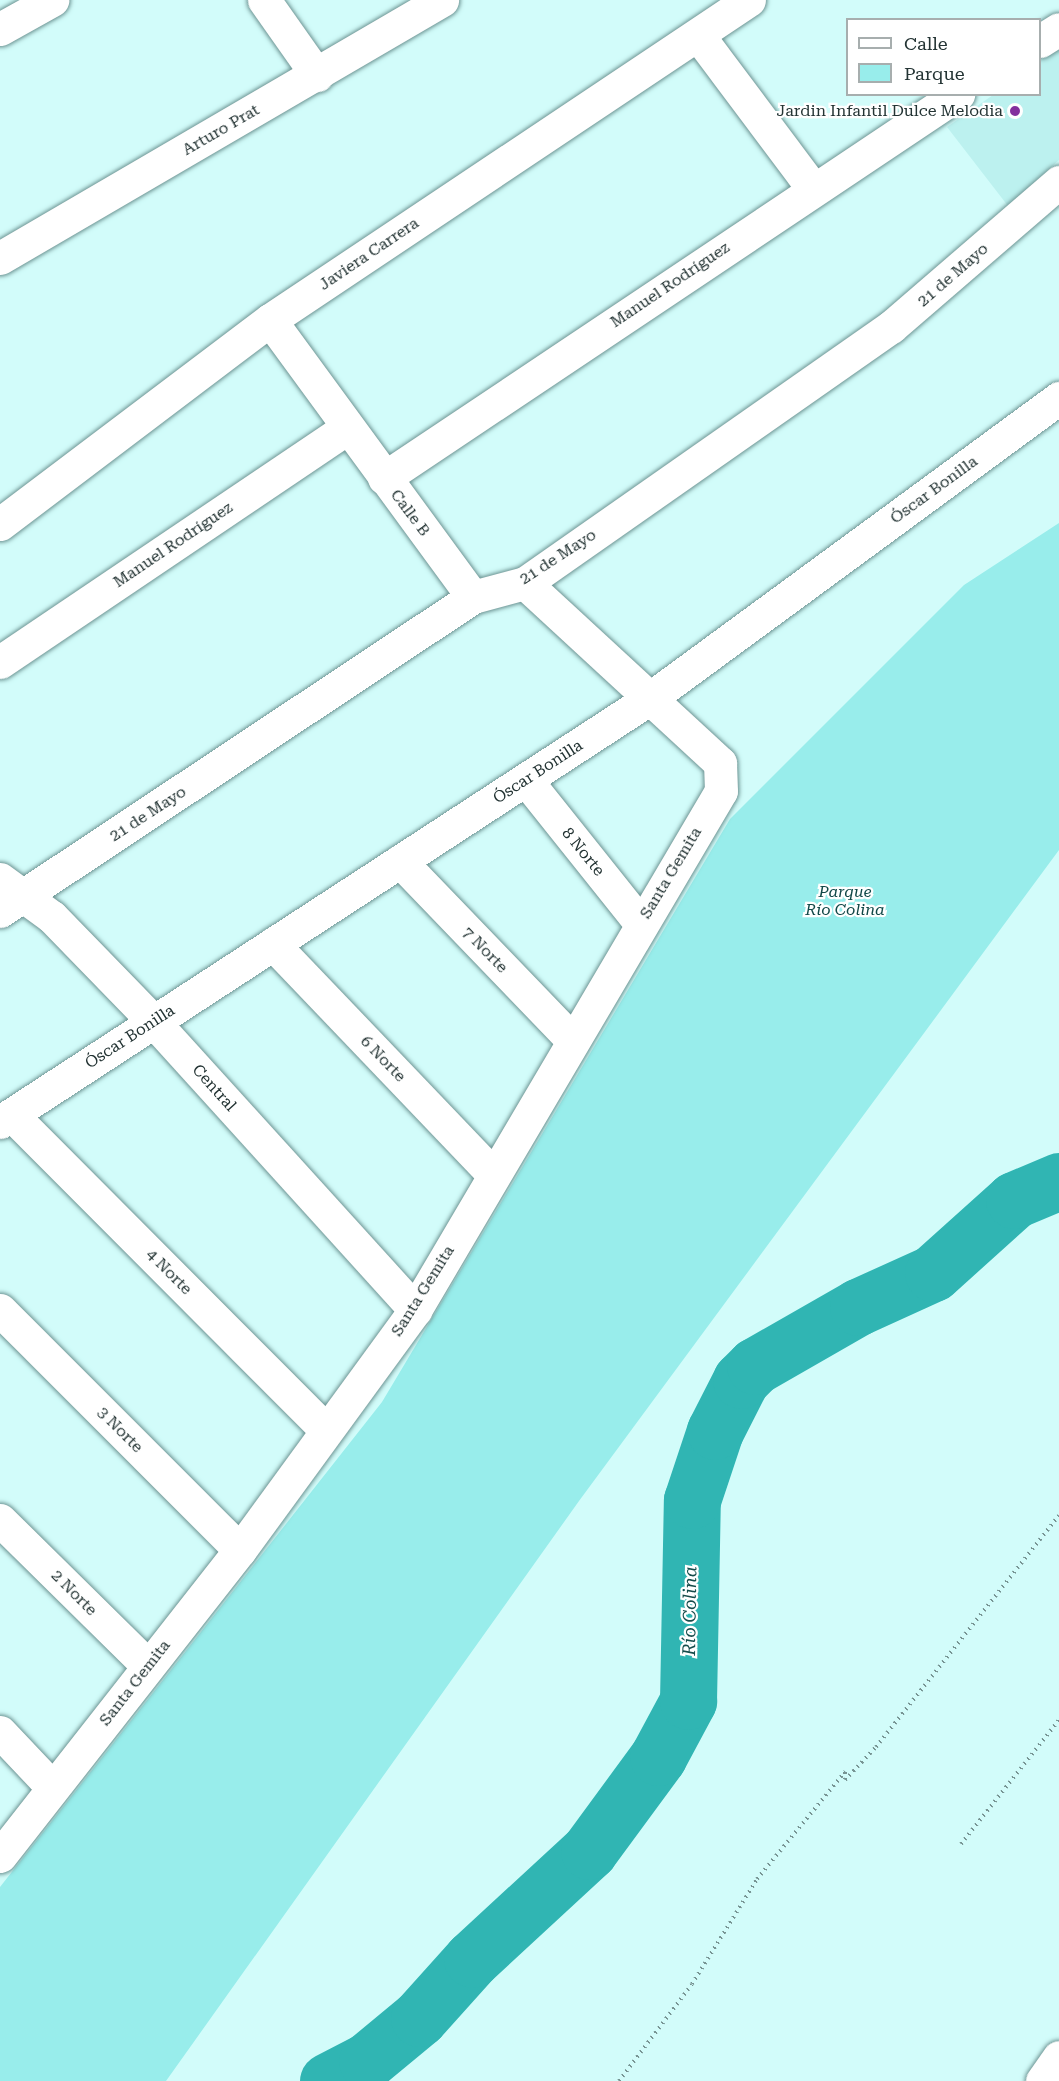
<!DOCTYPE html>
<html>
<head>
<meta charset="utf-8">
<style>
  body { margin:0 }
  #map { position:relative; width:1059px; height:2081px; overflow:hidden; background:#d2fcfa; font-family:"Roboto Serif",serif }
  div>[style] { position:absolute }
  .built>* { inset:0; background:#bcf1ef }
  .green>* { inset:0; background:#98edeb }
  .river>* { height:57px; margin:-28.5px; padding:0 28.5px; transform-origin:28.5px; border-radius:28.5px; background:#30b5b3 }
  .path>* { height:4px; margin-top:-2px; transform-origin:0; background:repeating-linear-gradient(90deg,#779493 0 1.5px,transparent 0 6px) }
  .roads { filter:drop-shadow(0 0 2px #6d9493) drop-shadow(0 0 2px #6d9493) }
  .minor>* { height:33px; margin:-16.5px; padding:0 16.5px; transform-origin:16.5px; border-radius:16.5px; background:#fff }
  .highway>* { height:33px; margin:-16.5px; padding:0 16.5px; transform-origin:16.5px; border-radius:16.5px; background:#fff }
  .dots>* { width:16px; height:16px; translate:-50% -50%; box-sizing:border-box; border:3px solid #fff; border-radius:50% }
  span { translate:-50% -50%; white-space:nowrap; text-align:center; line-height:1.15; -webkit-text-stroke:4.5px #fff; paint-order:stroke }
  .poi-label { font-size:16px; color:#243434 }
  .right { translate:-100% -50%; text-align:right }
  .street-label { font-size:16px; color:#243434 }
  .park-label { font-size:16px; color:#114848; font-style:italic }
  .water-label { font-size:18px; color:#164c4b; font-style:italic }
  .legend { position:absolute; left:846px; top:18px; width:195px; height:78px; box-sizing:border-box; background:#fff; border:2px solid #a7aeae; margin:0; padding:8px 10px; list-style:none; font-size:18px; color:#243434 }
  .legend li { display:flex; align-items:center; gap:12px; height:30px }
  .legend b { width:30px; border:2px solid #a7aeae }
</style>
</head>
<body>
<div id="map">
  <div class="built">
    <i style="clip-path:polygon(1059px 47px,1059px 160px,1008px 206px,947px 127px,993px 95px,1040px 94px,1040px 61px)"></i>
  </div>
  <div class="green">
    <i style="clip-path:polygon(1059px 523px,1059px 850px,579px 1501px,166px 2081px,0 2081px,0 1887px,382px 1402px,730px 819px,964px 585px)"></i>
  </div>
  <div class="river">
    <i style="left:328px;top:2081px;width:44px;rotate:-27.1deg"></i>
    <i style="left:367px;top:2061px;width:67px;rotate:-39.6deg"></i>
    <i style="left:419px;top:2018px;width:79px;rotate:-48.1deg"></i>
    <i style="left:472px;top:1959px;width:159px;rotate:-42.7deg"></i>
    <i style="left:589px;top:1851px;width:117px;rotate:-53.7deg"></i>
    <i style="left:658px;top:1757px;width:64px;rotate:-61.8deg"></i>
    <i style="left:688px;top:1701px;width:201px;rotate:-88.9deg"></i>
    <i style="left:692px;top:1500px;width:73px;rotate:-71.6deg"></i>
    <i style="left:715px;top:1431px;width:57px;rotate:-63deg"></i>
    <i style="left:741px;top:1380px;width:20px;rotate:-45deg"></i>
    <i style="left:755px;top:1366px;width:119px;rotate:-29.8deg"></i>
    <i style="left:858px;top:1307px;width:82px;rotate:-24.4deg"></i>
    <i style="left:933px;top:1273px;width:109px;rotate:-42deg"></i>
    <i style="left:1014px;top:1200px;width:49px;rotate:-22.9deg"></i>
  </div>
  <div class="path">
    <i style="left:961px;top:1844px;width:158px;rotate:-51.7deg"></i>
    <i style="left:619px;top:2081px;width:121px;rotate:-53deg"></i>
    <i style="left:692px;top:1984px;width:123px;rotate:-58.2deg"></i>
    <i style="left:757px;top:1879px;width:139px;rotate:-50.6deg"></i>
    <i style="left:845px;top:1772px;width:8px;rotate:90deg"></i>
    <i style="left:845px;top:1780px;width:45px;rotate:-46.8deg"></i>
    <i style="left:876px;top:1747px;width:295px;rotate:-51.7deg"></i>
  </div>
  <div class="roads">
    <div class="minor">
      <i style="left:264px;top:0;width:92px;rotate:54.8deg"></i>
      <i style="left:0;top:29px;width:60px;rotate:-29.1deg"></i>
      <i style="left:698px;top:35px;width:192px;rotate:53.2deg"></i>
      <i style="left:1040px;top:41px;width:22px;rotate:-32deg"></i>
      <i style="left:0;top:258px;width:512px;rotate:-30.27deg"></i>
      <i style="left:270px;top:320px;width:343px;rotate:53.8deg"></i>
      <i style="left:384px;top:478px;width:691px;rotate:-33.78deg"></i>
      <i style="left:0;top:524px;width:338px;rotate:-37.1deg"></i>
      <i style="left:270px;top:320px;width:576px;rotate:-33.75deg"></i>
      <i style="left:0;top:662px;width:419px;rotate:-34deg"></i>
      <i style="left:526px;top:780px;width:184px;rotate:51.4deg"></i>
      <i style="left:400px;top:861px;width:247px;rotate:46.1deg"></i>
      <i style="left:0;top:879px;width:64px;rotate:36.2deg"></i>
      <i style="left:52px;top:917px;width:146px;rotate:45.8deg"></i>
      <i style="left:154px;top:1022px;width:389px;rotate:47.8deg"></i>
      <i style="left:0;top:911px;width:568px;rotate:-33.58deg"></i>
      <i style="left:473px;top:597px;width:54px;rotate:-15.1deg"></i>
      <i style="left:525px;top:583px;width:447px;rotate:-35deg"></i>
      <i style="left:891px;top:327px;width:222px;rotate:-40.8deg"></i>
      <i style="left:273px;top:944px;width:317px;rotate:46.3deg"></i>
      <i style="left:12px;top:1115px;width:445px;rotate:45.1deg"></i>
      <i style="left:0;top:1122px;width:775px;rotate:-33.1deg"></i>
      <i style="left:649px;top:699px;width:509px;rotate:-36.28deg"></i>
      <i style="left:0;top:1310px;width:339px;rotate:45deg"></i>
      <i style="left:0;top:1520px;width:208px;rotate:44.6deg"></i>
      <i style="left:0;top:1732px;width:76px;rotate:46.6deg"></i>
      <i style="left:0;top:1856px;width:389px;rotate:-51.9deg"></i>
      <i style="left:240px;top:1550px;width:297px;rotate:-53.9deg"></i>
      <i style="left:415px;top:1310px;width:602px;rotate:-59.48deg"></i>
      <i style="left:721px;top:791px;width:28px;rotate:-92deg"></i>
      <i style="left:720px;top:763px;width:265px;rotate:-137.3deg"></i>
    </div>
    <div class="highway">
      <i style="left:1042px;top:2081px;width:29px;rotate:-55deg"></i>
    </div>
  </div>
  <div class="dots">
    <i style="left:1015px;top:111px;background:#832f9d"></i>
  </div>
  <div class="poi-label">
    <span class="right" style="left:1003px;top:111px">Jardin Infantil Dulce Melodia</span>
  </div>
  <div class="street-label">
    <span style="left:221px;top:130px;rotate:-30deg">Arturo Prat</span>
    <span style="left:369px;top:254px;rotate:-34deg">Javiera Carrera</span>
    <span style="left:953px;top:275px;rotate:-41deg">21 de Mayo</span>
    <span style="left:670px;top:285px;rotate:-34deg">Manuel Rodríguez</span>
    <span style="left:934px;top:490px;rotate:-36deg">Óscar Bonilla</span>
    <span style="left:410px;top:513px;rotate:53deg">Calle B</span>
    <span style="left:173px;top:545px;rotate:-34deg">Manuel Rodríguez</span>
    <span style="left:558px;top:557px;rotate:-33deg">21 de Mayo</span>
    <span style="left:538px;top:772px;rotate:-33deg">Óscar Bonilla</span>
    <span style="left:148px;top:814px;rotate:-33deg">21 de Mayo</span>
    <span style="left:583px;top:852px;rotate:51deg">8 Norte</span>
    <span style="left:671px;top:873px;rotate:-59deg">Santa Gemita</span>
    <span style="left:485px;top:950px;rotate:46deg">7 Norte</span>
    <span style="left:130px;top:1037px;rotate:-33deg">Óscar Bonilla</span>
    <span style="left:383px;top:1059px;rotate:46deg">6 Norte</span>
    <span style="left:214px;top:1088px;rotate:48deg">Central</span>
    <span style="left:169px;top:1272px;rotate:45deg">4 Norte</span>
    <span style="left:423px;top:1291px;rotate:-58deg">Santa Gemita</span>
    <span style="left:120px;top:1430px;rotate:45deg">3 Norte</span>
    <span style="left:74px;top:1593px;rotate:45deg">2 Norte</span>
    <span style="left:135px;top:1683px;rotate:-52deg">Santa Gemita</span>
  </div>
  <div class="park-label">
    <span style="left:845px;top:901px">Parque<br>Río Colina</span>
  </div>
  <div class="water-label">
    <span style="left:690px;top:1611px;rotate:-89deg">Río Colina</span>
  </div>
  <ul class="legend">
  <li><b style="height:8px;background:#fff"></b>Calle</li>
  <li><b style="height:16px;background:#98edeb"></b>Parque</li>
  </ul>
</div>
</body>
</html>
